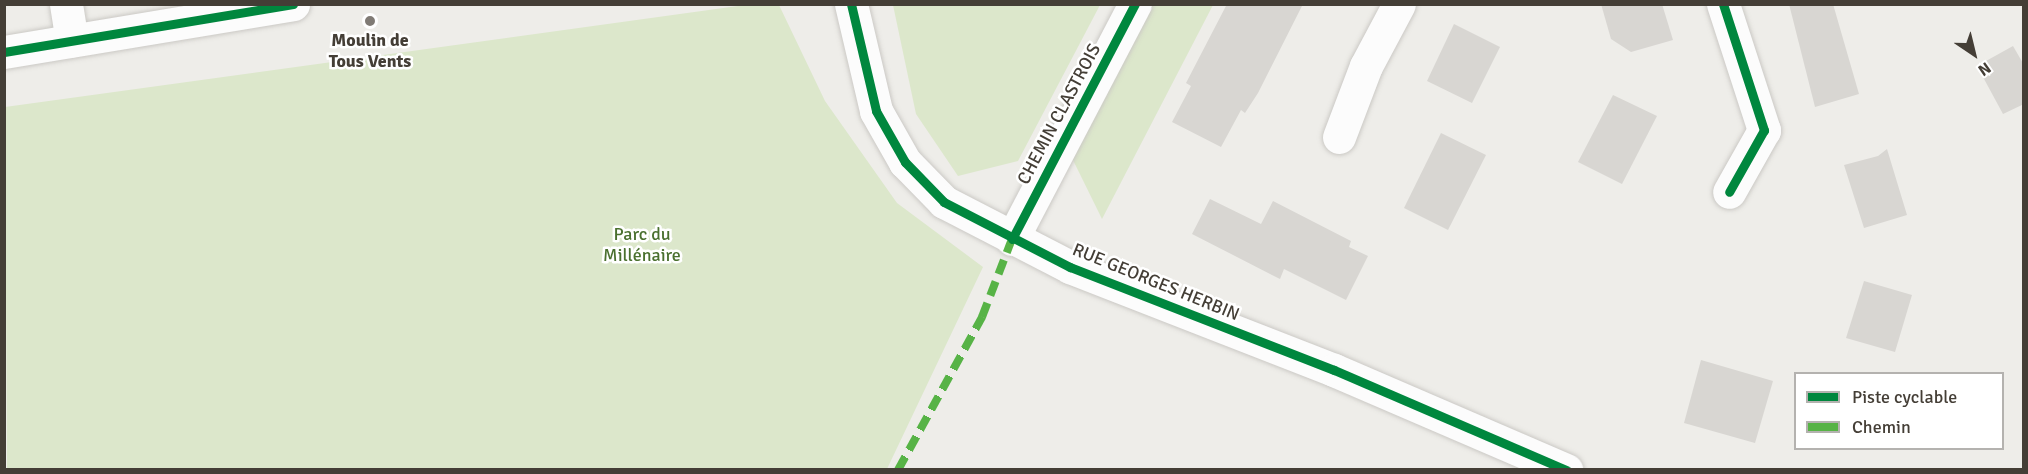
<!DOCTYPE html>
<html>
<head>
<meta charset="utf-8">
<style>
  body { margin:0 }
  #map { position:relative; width:2028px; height:474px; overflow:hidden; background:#eeede9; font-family:Signika,sans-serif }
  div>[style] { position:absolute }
  .green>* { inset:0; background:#dce7cb }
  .building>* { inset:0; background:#d8d6d2 }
  .roads { filter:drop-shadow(0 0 2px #cbc9c5) drop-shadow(0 0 2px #cbc9c5) }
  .minor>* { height:33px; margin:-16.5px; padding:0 16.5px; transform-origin:16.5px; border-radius:16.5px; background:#fcfcfc }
  .tertiary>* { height:33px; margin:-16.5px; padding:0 16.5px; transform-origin:16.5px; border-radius:16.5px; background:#fcfcfc }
  .quiet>* { height:8px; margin-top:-4px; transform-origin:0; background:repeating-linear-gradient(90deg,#57b346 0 15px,transparent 0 23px) }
  .cycleway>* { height:9px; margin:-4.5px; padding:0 4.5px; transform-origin:4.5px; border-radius:4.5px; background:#00873e }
  .dots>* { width:16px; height:16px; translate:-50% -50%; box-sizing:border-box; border:3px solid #fff; border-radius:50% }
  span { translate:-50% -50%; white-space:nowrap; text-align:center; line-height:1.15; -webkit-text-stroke:5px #fff; paint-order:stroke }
  .poi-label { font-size:18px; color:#443e36; font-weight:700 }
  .street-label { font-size:18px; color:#443e36 }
  .park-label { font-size:18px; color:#4a702f }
  .frame { position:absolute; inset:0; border:6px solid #443e36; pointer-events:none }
  .legend { position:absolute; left:1794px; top:372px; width:210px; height:78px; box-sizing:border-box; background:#fff; border:2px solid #b4b2af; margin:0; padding:8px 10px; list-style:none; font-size:18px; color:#443e36 }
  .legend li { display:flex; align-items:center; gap:12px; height:30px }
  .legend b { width:30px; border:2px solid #b4b2af }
  .north { position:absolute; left:1944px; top:24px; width:60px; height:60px; -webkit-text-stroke:4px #fff; paint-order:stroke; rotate:145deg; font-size:16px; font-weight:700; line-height:24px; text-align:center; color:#443e36 }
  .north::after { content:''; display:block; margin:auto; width:21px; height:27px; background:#443e36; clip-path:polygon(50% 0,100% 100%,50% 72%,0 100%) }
</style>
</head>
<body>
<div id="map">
  <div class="green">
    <i style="clip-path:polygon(745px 5px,779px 5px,825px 101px,897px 203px,983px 267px,887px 469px,7px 469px,5px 107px)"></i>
    <i style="clip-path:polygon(893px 5px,893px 4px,1100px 5px,1018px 161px,958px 176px,916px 114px)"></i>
    <i style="clip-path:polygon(1152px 5px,1213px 5px,1102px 219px,1071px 156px)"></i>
  </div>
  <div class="building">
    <i style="clip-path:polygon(1227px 4px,1303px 4px,1258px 93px,1245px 113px,1241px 110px,1221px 147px,1172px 122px,1191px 86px,1186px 83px)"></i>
    <i style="clip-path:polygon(1601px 4px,1662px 4px,1673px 40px,1631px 52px,1611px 39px)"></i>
    <i style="clip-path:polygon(1789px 4px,1833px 4px,1859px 94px,1815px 107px)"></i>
    <i style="clip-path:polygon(1454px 24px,1500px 47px,1472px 103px,1427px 81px)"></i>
    <i style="clip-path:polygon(2013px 46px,2024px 65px,2024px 104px,2003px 114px,1977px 66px)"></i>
    <i style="clip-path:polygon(1613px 95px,1657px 116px,1622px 184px,1578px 162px)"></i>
    <i style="clip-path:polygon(1441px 133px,1486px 155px,1448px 230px,1404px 208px)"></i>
    <i style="clip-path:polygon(1887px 149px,1907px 215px,1864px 228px,1844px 165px,1878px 156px)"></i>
    <i style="clip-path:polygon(1210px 199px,1261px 224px,1273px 201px,1351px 241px,1349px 247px,1368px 256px,1346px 300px,1284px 269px,1280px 279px,1192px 234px)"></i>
    <i style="clip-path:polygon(1864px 281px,1912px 295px,1895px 352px,1846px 338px)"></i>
    <i style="clip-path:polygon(1701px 360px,1773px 381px,1755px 443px,1684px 423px)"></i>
  </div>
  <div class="roads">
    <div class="minor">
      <i style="left:66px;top:4px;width:37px;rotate:81deg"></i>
      <i style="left:1723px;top:4px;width:133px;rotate:72deg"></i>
      <i style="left:1764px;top:130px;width:71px;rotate:119.4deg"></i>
      <i style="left:1339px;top:137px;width:76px;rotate:-69.2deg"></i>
      <i style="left:1366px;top:66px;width:70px;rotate:-62deg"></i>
      <i style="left:1012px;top:239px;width:265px;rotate:-62.4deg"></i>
    </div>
    <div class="tertiary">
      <i style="left:851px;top:4px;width:110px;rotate:76.8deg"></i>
      <i style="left:876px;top:111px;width:59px;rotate:60.4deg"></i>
      <i style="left:905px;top:162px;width:56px;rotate:45.7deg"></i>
      <i style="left:944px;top:202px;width:142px;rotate:27.3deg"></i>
      <i style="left:1070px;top:267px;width:283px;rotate:21.3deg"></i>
      <i style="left:1334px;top:370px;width:253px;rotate:23.3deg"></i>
      <i style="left:4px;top:52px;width:293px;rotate:-9.4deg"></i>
    </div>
  </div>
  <div class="quiet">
    <i style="left:898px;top:470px;width:175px;rotate:-61.2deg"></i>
    <i style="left:982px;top:317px;width:84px;rotate:-69deg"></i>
  </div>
  <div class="cycleway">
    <i style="left:851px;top:4px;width:110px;rotate:76.8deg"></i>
    <i style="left:876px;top:111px;width:59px;rotate:60.4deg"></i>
    <i style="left:905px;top:162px;width:56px;rotate:45.7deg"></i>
    <i style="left:944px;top:202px;width:142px;rotate:27.3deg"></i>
    <i style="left:1070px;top:267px;width:283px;rotate:21.3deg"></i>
    <i style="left:1334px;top:370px;width:253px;rotate:23.3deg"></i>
    <i style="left:1723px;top:4px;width:133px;rotate:72deg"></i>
    <i style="left:1764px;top:130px;width:71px;rotate:119.4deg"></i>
    <i style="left:4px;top:52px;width:293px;rotate:-9.4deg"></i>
    <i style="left:1012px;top:239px;width:265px;rotate:-62.4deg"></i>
  </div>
  <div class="dots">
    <i style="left:370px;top:21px;background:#807b75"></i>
  </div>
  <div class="poi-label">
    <span style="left:370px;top:51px">Moulin de<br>Tous Vents</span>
  </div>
  <div class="street-label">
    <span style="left:1059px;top:114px;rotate:-62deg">CHEMIN CLASTROIS</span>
    <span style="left:1156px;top:282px;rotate:22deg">RUE GEORGES HERBIN</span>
  </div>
  <div class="park-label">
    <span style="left:642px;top:245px">Parc du<br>Millénaire</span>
  </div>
  <div class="frame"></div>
  <ul class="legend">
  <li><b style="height:8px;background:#00873e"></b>Piste cyclable</li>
  <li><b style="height:8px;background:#57b346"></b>Chemin</li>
  </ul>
  <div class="north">N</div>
</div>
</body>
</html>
